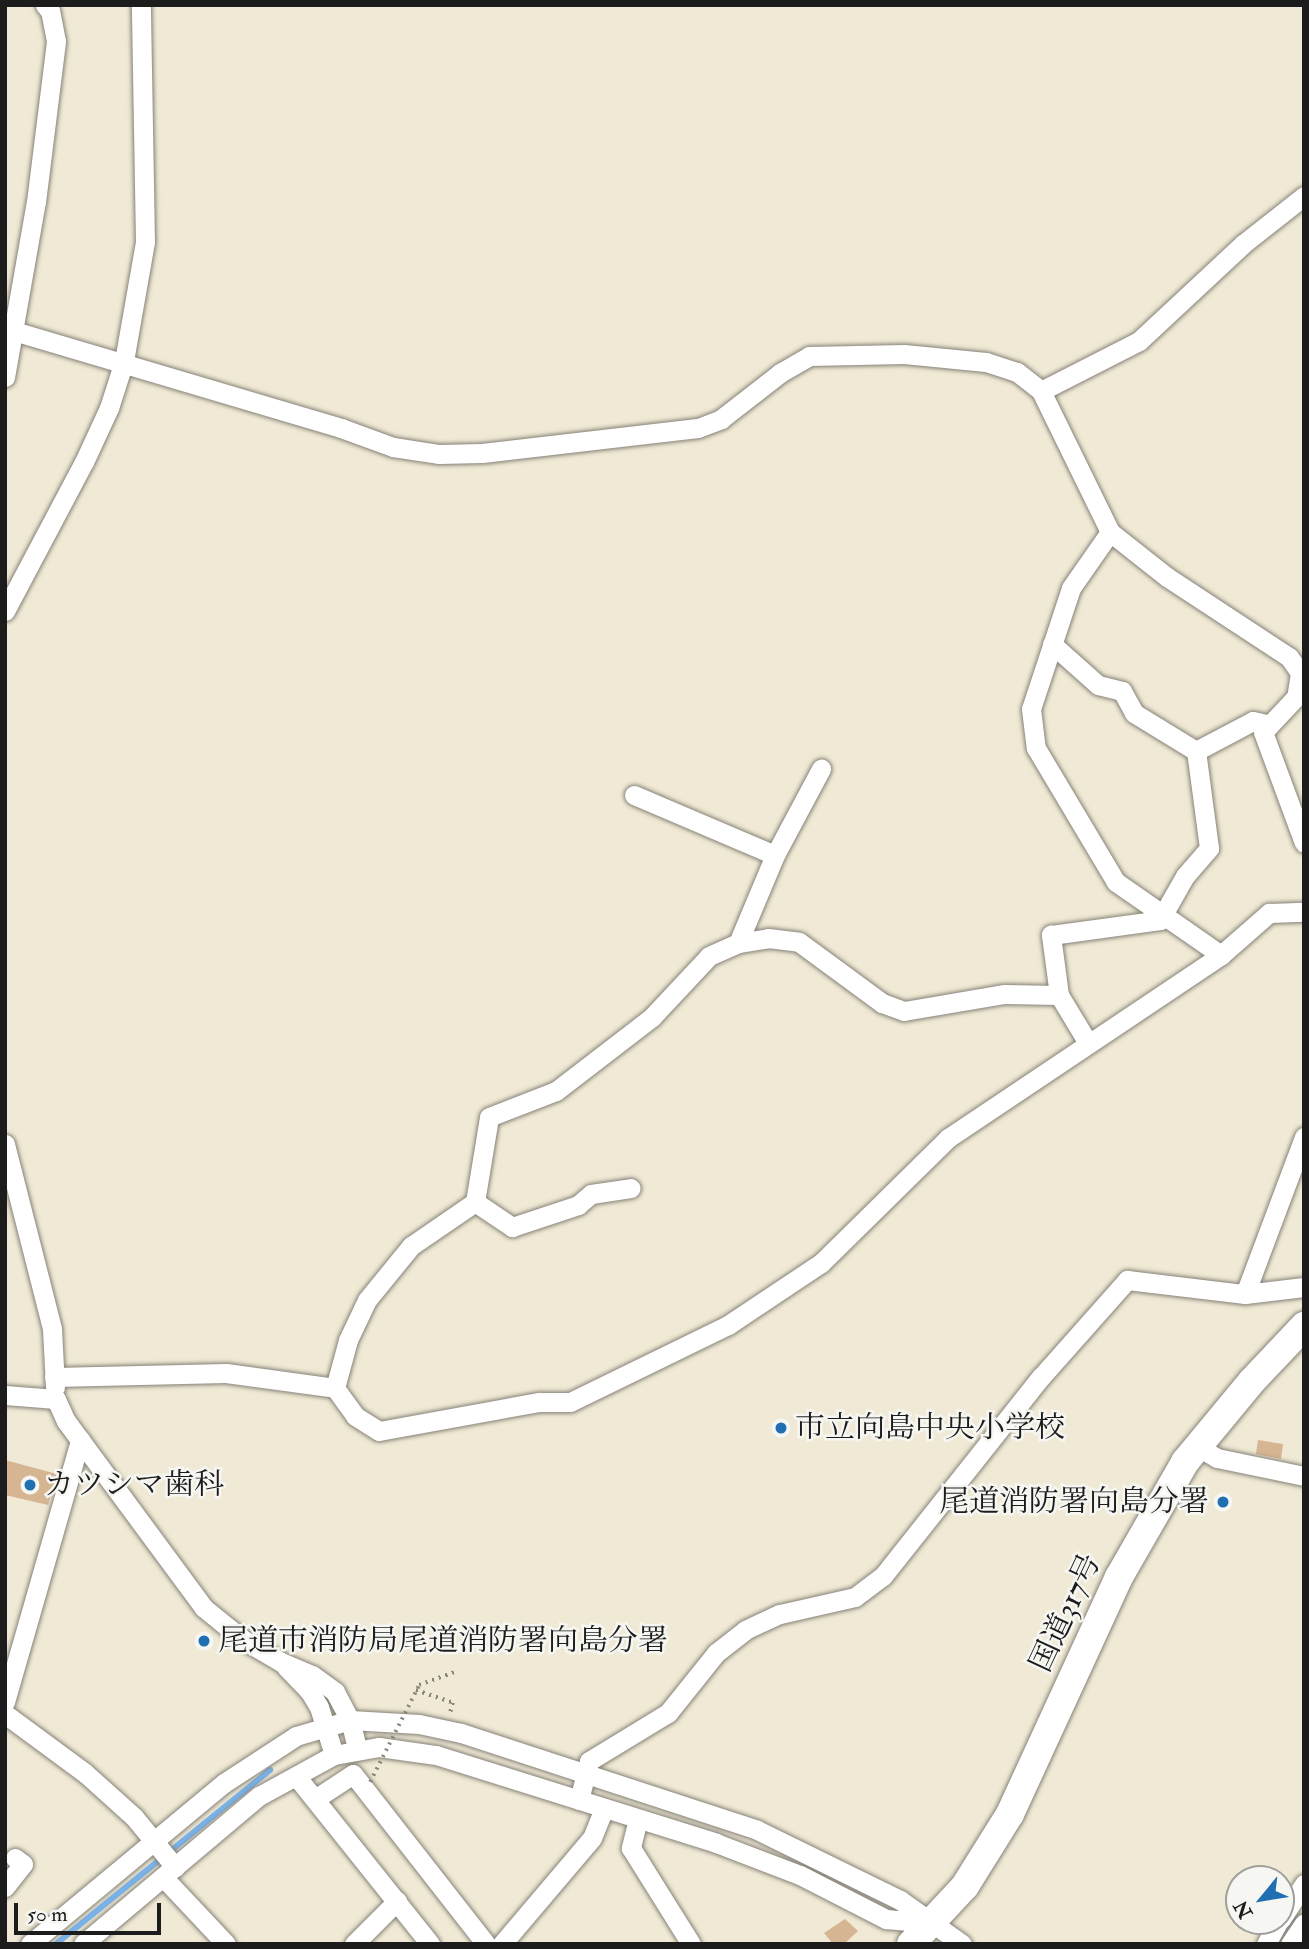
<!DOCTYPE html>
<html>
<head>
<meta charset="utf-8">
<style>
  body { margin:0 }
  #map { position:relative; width:1309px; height:1949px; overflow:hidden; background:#f0e9d5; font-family:"IM FELL Double Pica","Noto Serif JP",serif }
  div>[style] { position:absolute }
  .stream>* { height:6px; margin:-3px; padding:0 3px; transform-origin:3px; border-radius:3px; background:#7ab2e9 }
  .building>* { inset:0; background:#d6b592 }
  .path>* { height:3.5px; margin-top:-1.75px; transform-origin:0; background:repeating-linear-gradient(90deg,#868278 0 2px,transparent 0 7px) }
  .roads { filter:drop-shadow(0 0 2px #868278) drop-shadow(0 0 2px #868278) }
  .minor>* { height:19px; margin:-9.5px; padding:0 9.5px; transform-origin:9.5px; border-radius:9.5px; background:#fff }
  .highway>* { height:28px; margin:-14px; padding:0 14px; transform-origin:14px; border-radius:14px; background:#fff }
  .path-bridge>* { height:3.5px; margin-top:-1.75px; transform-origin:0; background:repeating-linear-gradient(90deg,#868278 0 2px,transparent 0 7px) }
  .dots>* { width:19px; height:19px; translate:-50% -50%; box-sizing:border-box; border:4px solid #f6f6f2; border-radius:50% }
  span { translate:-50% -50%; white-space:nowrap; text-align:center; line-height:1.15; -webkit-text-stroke:5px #f6f6f2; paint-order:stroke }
  .poi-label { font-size:30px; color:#1c1c1c }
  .left { translate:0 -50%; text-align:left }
  .right { translate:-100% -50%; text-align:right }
  .street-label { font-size:30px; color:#1c1c1c }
  .frame { position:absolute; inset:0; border:7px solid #1c1c1c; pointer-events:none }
  .north { position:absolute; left:1225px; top:1865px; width:70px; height:70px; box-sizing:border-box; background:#f6f6f2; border:2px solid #9f9f9c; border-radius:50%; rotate:240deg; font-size:19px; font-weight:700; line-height:28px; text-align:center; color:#1c1c1c }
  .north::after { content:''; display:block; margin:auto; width:24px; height:32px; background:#1f6fb2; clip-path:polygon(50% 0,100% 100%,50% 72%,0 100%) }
  .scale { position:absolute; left:14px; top:1903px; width:147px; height:32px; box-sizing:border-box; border:4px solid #1c1c1c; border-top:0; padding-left:9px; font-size:21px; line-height:24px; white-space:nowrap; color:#1c1c1c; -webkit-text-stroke:5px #f6f6f2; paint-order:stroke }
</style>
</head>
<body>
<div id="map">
  <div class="stream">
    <i style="left:56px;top:1944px;width:276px;rotate:-39.1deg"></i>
  </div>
  <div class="building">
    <i style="clip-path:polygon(1258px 1440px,1283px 1444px,1281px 1459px,1256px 1454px)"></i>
    <i style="clip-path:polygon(5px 1460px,57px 1474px,48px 1505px,5px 1495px)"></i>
    <i style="clip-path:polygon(845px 1919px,858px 1931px,844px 1944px,833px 1944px,824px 1933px)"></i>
  </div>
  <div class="path">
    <i style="left:419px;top:1685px;width:37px;rotate:-20deg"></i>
    <i style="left:416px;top:1690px;width:39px;rotate:19deg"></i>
    <i style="left:453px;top:1703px;width:11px;rotate:105deg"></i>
  </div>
  <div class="roads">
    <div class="minor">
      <i style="left:14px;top:331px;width:341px;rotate:16.5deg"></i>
      <i style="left:341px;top:428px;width:55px;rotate:20.1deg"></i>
      <i style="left:393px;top:447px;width:47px;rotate:8.7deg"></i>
      <i style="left:439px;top:454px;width:43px;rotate:-1.3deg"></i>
      <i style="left:482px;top:453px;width:217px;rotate:-6.6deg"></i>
      <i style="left:698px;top:428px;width:25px;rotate:-21deg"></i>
      <i style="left:721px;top:419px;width:75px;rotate:-37.9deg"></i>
      <i style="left:780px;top:373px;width:34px;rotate:-30deg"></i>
      <i style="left:809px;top:356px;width:95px;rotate:-1.2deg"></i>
      <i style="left:904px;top:354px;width:82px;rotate:5.6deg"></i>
      <i style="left:986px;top:362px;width:33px;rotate:18deg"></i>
      <i style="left:1017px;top:372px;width:31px;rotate:38deg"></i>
      <i style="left:1041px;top:391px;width:157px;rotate:63.9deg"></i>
      <i style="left:1110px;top:532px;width:73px;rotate:38.3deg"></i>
      <i style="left:1167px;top:577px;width:146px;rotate:33.3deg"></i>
      <i style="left:1289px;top:657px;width:19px;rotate:55deg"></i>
      <i style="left:1300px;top:673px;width:24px;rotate:99deg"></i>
      <i style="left:1296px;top:697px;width:48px;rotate:133.3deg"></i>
      <i style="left:1263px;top:732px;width:118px;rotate:69.7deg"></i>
      <i style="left:5px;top:377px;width:178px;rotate:-80deg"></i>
      <i style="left:36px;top:202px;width:162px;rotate:-82.9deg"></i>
      <i style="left:56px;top:41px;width:31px;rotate:-101deg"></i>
      <i style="left:50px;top:11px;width:8px;rotate:-130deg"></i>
      <i style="left:1041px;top:391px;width:110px;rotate:-27deg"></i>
      <i style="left:1139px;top:341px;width:142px;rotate:-43deg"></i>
      <i style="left:1243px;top:244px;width:78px;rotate:-38.2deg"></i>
      <i style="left:1110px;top:532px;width:68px;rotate:124.9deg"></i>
      <i style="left:1071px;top:588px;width:127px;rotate:108.3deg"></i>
      <i style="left:1031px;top:709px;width:39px;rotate:83deg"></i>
      <i style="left:1036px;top:748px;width:156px;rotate:59.2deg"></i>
      <i style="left:1116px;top:882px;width:128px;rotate:34.8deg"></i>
      <i style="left:5px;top:611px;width:169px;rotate:-62.1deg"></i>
      <i style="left:84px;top:462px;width:60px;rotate:-65.2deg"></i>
      <i style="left:109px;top:408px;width:49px;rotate:-72.3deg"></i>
      <i style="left:124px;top:361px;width:121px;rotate:-80deg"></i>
      <i style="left:145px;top:242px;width:237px;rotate:-91deg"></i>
      <i style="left:1052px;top:644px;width:62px;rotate:41.7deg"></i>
      <i style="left:1098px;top:685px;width:25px;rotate:14deg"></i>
      <i style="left:1122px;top:691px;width:25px;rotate:61deg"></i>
      <i style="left:1134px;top:713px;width:73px;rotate:31.5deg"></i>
      <i style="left:634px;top:795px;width:153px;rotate:23.1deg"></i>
      <i style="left:775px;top:855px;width:95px;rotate:112.8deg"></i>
      <i style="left:775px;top:855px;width:98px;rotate:-61.9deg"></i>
      <i style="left:1088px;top:1043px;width:56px;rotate:-121.1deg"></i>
      <i style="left:1059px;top:995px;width:61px;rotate:-97.6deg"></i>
      <i style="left:1051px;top:935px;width:110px;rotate:-7.8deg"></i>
      <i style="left:1160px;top:920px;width:51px;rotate:-60.4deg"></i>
      <i style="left:1185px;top:876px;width:37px;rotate:-49deg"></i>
      <i style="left:1209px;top:848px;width:98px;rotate:-97.6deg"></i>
      <i style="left:1196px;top:751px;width:64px;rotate:-27.8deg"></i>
      <i style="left:1253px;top:721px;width:17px;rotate:13deg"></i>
      <i style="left:5px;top:1144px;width:191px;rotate:75.7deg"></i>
      <i style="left:52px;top:1329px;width:58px;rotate:87deg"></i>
      <i style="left:475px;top:1202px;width:45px;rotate:34deg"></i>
      <i style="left:512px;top:1227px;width:70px;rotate:-18.4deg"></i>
      <i style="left:578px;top:1205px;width:17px;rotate:-40deg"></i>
      <i style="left:591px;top:1194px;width:40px;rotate:-8.5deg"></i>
      <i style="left:1245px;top:1294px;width:168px;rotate:-69.4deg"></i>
      <i style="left:54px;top:1377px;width:172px;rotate:-1.3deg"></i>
      <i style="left:226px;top:1373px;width:110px;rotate:7.8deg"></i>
      <i style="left:335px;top:1388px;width:34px;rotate:54deg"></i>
      <i style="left:355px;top:1416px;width:28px;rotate:32deg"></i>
      <i style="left:379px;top:1431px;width:163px;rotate:-10.3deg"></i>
      <i style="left:539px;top:1402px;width:31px"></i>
      <i style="left:570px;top:1402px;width:176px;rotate:-26deg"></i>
      <i style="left:728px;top:1325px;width:112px;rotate:-33.7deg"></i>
      <i style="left:821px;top:1263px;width:178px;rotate:-44.5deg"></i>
      <i style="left:948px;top:1138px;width:329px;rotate:-33.8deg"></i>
      <i style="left:1221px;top:955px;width:64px;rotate:-41.2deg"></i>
      <i style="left:1269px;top:913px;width:35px;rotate:-2deg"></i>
      <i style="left:335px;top:1388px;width:50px;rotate:-74.8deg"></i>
      <i style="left:348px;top:1340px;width:44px;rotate:-64.6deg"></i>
      <i style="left:367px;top:1300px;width:70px;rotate:-50.8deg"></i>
      <i style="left:411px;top:1246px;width:78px;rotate:-34.5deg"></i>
      <i style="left:475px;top:1202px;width:86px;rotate:-80.6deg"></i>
      <i style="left:489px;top:1117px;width:72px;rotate:-21.2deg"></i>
      <i style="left:556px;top:1091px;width:121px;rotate:-37.6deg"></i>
      <i style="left:652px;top:1017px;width:83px;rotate:-46.9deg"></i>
      <i style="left:709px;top:956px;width:32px;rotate:-24deg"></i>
      <i style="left:738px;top:943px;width:30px;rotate:-9deg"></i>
      <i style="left:768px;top:938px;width:31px;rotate:7deg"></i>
      <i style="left:799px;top:942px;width:103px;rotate:36.3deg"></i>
      <i style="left:882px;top:1003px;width:23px;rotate:20deg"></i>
      <i style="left:904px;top:1011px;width:102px;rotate:-9.6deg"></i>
      <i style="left:1005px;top:994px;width:54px;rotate:1.1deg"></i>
      <i style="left:5px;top:1395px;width:51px;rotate:4.5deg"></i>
      <i style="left:56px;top:1399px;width:24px;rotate:66deg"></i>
      <i style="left:66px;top:1421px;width:232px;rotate:53.6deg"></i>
      <i style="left:204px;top:1608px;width:49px;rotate:39.2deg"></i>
      <i style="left:242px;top:1639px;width:45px;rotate:30.5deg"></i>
      <i style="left:281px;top:1662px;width:34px;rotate:23deg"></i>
      <i style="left:312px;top:1675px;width:29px;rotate:36deg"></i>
      <i style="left:335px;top:1692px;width:32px;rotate:62deg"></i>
      <i style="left:350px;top:1720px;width:30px;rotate:76deg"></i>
      <i style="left:1197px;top:1446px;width:23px;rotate:31deg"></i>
      <i style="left:1217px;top:1458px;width:89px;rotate:11.7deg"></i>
      <i style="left:286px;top:1667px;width:35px;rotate:46deg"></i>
      <i style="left:310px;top:1692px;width:17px;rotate:59deg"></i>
      <i style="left:319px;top:1707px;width:50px;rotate:72.6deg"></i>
      <i style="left:5px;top:1702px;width:273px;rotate:-74deg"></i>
      <i style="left:5px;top:1714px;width:99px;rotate:36.4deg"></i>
      <i style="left:85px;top:1773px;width:66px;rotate:41.9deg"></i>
      <i style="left:134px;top:1817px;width:65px;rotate:50.6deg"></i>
      <i style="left:296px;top:1776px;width:215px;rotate:51.4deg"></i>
      <i style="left:315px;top:1799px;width:45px;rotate:-33.3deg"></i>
      <i style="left:353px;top:1774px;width:216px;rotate:52deg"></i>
      <i style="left:579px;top:1800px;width:40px;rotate:-75.6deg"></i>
      <i style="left:589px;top:1761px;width:92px;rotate:-31.3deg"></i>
      <i style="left:668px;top:1713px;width:77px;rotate:-51.3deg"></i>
      <i style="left:716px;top:1653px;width:37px;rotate:-38deg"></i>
      <i style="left:745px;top:1630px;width:38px;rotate:-25deg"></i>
      <i style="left:780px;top:1614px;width:77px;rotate:-12.8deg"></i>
      <i style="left:855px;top:1597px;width:35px;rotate:-37deg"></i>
      <i style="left:883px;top:1576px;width:254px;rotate:-51.6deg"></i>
      <i style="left:1041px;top:1377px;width:130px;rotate:-48.4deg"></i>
      <i style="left:1127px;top:1280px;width:119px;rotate:6.8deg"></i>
      <i style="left:1245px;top:1294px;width:59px;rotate:-6.8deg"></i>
      <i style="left:638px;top:1819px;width:30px;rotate:104deg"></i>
      <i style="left:631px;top:1848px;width:113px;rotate:58deg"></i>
      <i style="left:163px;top:1877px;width:92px;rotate:46.8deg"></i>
      <i style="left:5px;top:1887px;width:29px;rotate:-52deg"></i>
      <i style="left:23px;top:1864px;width:10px;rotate:-143deg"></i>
      <i style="left:1281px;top:1919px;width:42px;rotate:-56.7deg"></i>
      <i style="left:30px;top:1944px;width:252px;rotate:-39.7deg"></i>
      <i style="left:224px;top:1783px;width:86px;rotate:-33.1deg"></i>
      <i style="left:296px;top:1736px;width:56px;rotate:-16.5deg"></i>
      <i style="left:350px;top:1720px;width:69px;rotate:3.3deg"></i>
      <i style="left:419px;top:1724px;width:43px;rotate:12.1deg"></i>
      <i style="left:461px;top:1733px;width:311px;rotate:18.1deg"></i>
      <i style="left:757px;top:1830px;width:159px;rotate:26.1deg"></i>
      <i style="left:900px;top:1900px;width:76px;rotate:35.4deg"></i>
      <i style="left:83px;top:1944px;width:230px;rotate:-40.1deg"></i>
      <i style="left:259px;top:1796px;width:85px;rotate:-28.7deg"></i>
      <i style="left:334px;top:1755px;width:46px;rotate:-10.1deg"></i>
      <i style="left:379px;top:1747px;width:58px;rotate:8deg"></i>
      <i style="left:436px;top:1755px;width:294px;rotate:17.4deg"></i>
      <i style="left:716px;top:1843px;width:90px;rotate:20.9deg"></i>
      <i style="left:800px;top:1875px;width:97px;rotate:27.1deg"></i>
      <i style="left:886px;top:1919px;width:45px;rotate:5.1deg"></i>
      <i style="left:354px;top:1944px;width:61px;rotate:-45deg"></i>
      <i style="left:502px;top:1944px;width:139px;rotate:-49.7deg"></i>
      <i style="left:592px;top:1838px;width:32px;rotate:-68deg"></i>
      <i style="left:1266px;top:1944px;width:26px;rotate:-61deg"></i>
      <i style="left:1290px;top:1944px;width:25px;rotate:-56deg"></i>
    </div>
    <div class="highway">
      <i style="left:911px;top:1944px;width:79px;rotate:-47deg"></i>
      <i style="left:965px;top:1886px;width:85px;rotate:-58deg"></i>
      <i style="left:1010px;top:1814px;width:261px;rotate:-65.3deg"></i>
      <i style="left:1119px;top:1577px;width:133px;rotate:-60.1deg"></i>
      <i style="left:1185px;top:1462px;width:105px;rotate:-50.4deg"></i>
      <i style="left:1252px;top:1381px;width:76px;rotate:-46.6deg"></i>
    </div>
  </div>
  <div class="path-bridge">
    <i style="left:370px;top:1782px;width:109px;rotate:-63.2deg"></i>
  </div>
  <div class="dots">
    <i style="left:781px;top:1428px;background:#1f6fb2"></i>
    <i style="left:30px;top:1485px;background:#1f6fb2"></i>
    <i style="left:1223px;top:1502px;background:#1f6fb2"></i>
    <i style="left:204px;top:1641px;background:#1f6fb2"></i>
  </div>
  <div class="poi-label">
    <span class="left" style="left:795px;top:1428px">市立向島中央小学校</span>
    <span class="left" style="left:44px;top:1485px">カツシマ歯科</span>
    <span class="right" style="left:1209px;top:1502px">尾道消防署向島分署</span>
    <span class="left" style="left:218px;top:1641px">尾道市消防局尾道消防署向島分署</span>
  </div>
  <div class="street-label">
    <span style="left:1066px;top:1613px;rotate:-65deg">国道317号</span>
  </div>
  <div class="frame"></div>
  <div class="north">N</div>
  <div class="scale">50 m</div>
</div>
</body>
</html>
